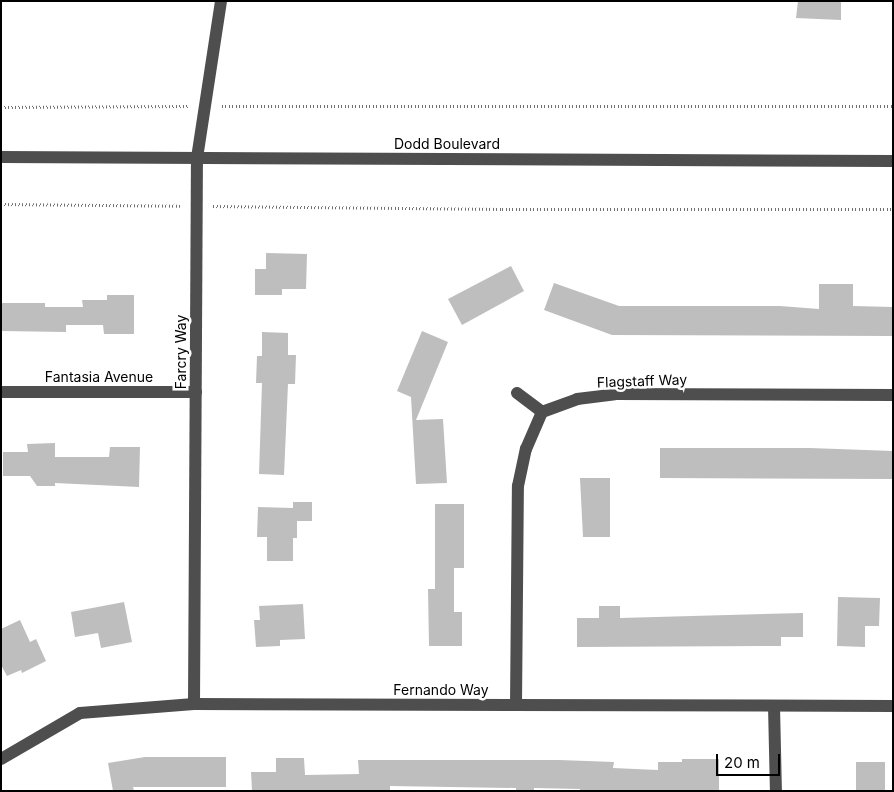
<!DOCTYPE html>
<html>
<head>
<meta charset="utf-8">
<style>
  body { margin:0 }
  #map { position:relative; width:894px; height:792px; overflow:hidden; background:#fff; font-family:Inter,sans-serif }
  div>[style] { position:absolute }
  .building>* { inset:0; background:#bebebe }
  .path>* { height:3px; margin-top:-1.5px; transform-origin:0; background:repeating-linear-gradient(90deg,#707070 0 1px,transparent 0 3.5px) }
  .minor>* { height:12px; margin:-6px; padding:0 6px; transform-origin:6px; border-radius:6px; background:#4e4e4e }
  span { translate:-50% -50%; white-space:nowrap; text-align:center; line-height:1.15; -webkit-text-stroke:5px #fff; paint-order:stroke }
  .street-label { font-size:14px; color:#000 }
  .frame { position:absolute; inset:0; border:2px solid #000; pointer-events:none }
  .scale { position:absolute; left:716px; top:754px; width:64px; height:22px; box-sizing:border-box; border:2px solid #000; border-top:0; padding-left:6px; font-size:15px; line-height:18px; white-space:nowrap; color:#000; -webkit-text-stroke:4px #fff; paint-order:stroke }
</style>
</head>
<body>
<div id="map">
  <div class="building">
    <i style="clip-path:polygon(798px 1px,841px 1px,841px 20px,796px 18px)"></i>
    <i style="clip-path:polygon(266px 253px,307px 254px,306px 289px,282px 289px,282px 295px,255px 295px,255px 269px,266px 269px)"></i>
    <i style="clip-path:polygon(511px 266px,524px 291px,462px 325px,448px 299px)"></i>
    <i style="clip-path:polygon(554px 283px,619px 306px,780px 306px,819px 309px,819px 284px,853px 284px,853px 306px,893px 307px,893px 336px,612px 335px,544px 310px)"></i>
    <i style="clip-path:polygon(107px 295px,134px 295px,134px 334px,104px 334px,103px 325px,66px 325px,66px 332px,1px 331px,1px 303px,45px 303px,45px 307px,83px 307px,82px 300px,107px 300px)"></i>
    <i style="clip-path:polygon(422px 331px,448px 342px,416px 420px,443px 419px,447px 483px,416px 484px,411px 397px,397px 391px)"></i>
    <i style="clip-path:polygon(262px 332px,288px 333px,288px 355px,296px 355px,295px 384px,288px 384px,284px 475px,259px 474px,262px 383px,256px 383px,257px 356px,262px 356px)"></i>
    <i style="clip-path:polygon(55px 443px,55px 457px,109px 457px,110px 447px,140px 447px,139px 487px,55px 483px,55px 486px,37px 486px,30px 476px,3px 476px,3px 452px,28px 452px,27px 444px)"></i>
    <i style="clip-path:polygon(660px 448px,810px 448px,893px 451px,892px 479px,660px 478px)"></i>
    <i style="clip-path:polygon(580px 478px,610px 478px,610px 537px,583px 537px)"></i>
    <i style="clip-path:polygon(293px 502px,312px 502px,312px 521px,297px 521px,297px 538px,293px 538px,293px 561px,267px 561px,267px 537px,257px 537px,258px 507px,293px 508px)"></i>
    <i style="clip-path:polygon(435px 504px,464px 504px,464px 568px,454px 568px,454px 612px,462px 612px,462px 646px,429px 646px,428px 589px,435px 589px)"></i>
    <i style="clip-path:polygon(838px 597px,880px 598px,879px 626px,865px 626px,865px 647px,837px 646px)"></i>
    <i style="clip-path:polygon(124px 602px,132px 642px,101px 648px,98px 633px,75px 637px,71px 612px)"></i>
    <i style="clip-path:polygon(303px 604px,305px 639px,280px 640px,280px 646px,256px 647px,254px 620px,260px 620px,259px 606px)"></i>
    <i style="clip-path:polygon(599px 606px,620px 606px,620px 618px,803px 613px,803px 637px,781px 637px,781px 646px,577px 647px,577px 618px,599px 618px)"></i>
    <i style="clip-path:polygon(20px 620px,30px 642px,36px 639px,46px 661px,22px 673px,21px 670px,7px 676px,1px 665px,1px 629px)"></i>
    <i style="clip-path:polygon(145px 757px,226px 757px,226px 787px,133px 787px,134px 791px,113px 791px,108px 763px)"></i>
    <i style="clip-path:polygon(276px 758px,304px 758px,305px 775px,359px 774px,358px 760px,559px 760px,614px 762px,613px 768px,658px 770px,658px 762px,682px 762px,682px 759px,719px 759px,719px 790px,580px 791px,580px 789px,534px 788px,534px 791px,516px 791px,516px 788px,390px 786px,390px 791px,252px 791px,251px 772px,276px 772px)"></i>
    <i style="clip-path:polygon(856px 762px,885px 762px,885px 791px,856px 791px)"></i>
  </div>
  <div class="path">
    <i style="left:222px;top:106px;width:671px"></i>
    <i style="left:1px;top:107px;width:187px;rotate:-0.3deg"></i>
    <i style="left:1px;top:204px;width:179px;rotate:0.6deg"></i>
    <i style="left:213px;top:206px;width:289px;rotate:0.6deg"></i>
    <i style="left:502px;top:209px;width:391px"></i>
  </div>
  <div class="minor">
    <i style="left:1px;top:157px;width:892px;rotate:0.26deg"></i>
    <i style="left:1px;top:392px;width:195px"></i>
    <i style="left:517px;top:393px;width:31px;rotate:37deg"></i>
    <i style="left:194px;top:704px;width:546px;rotate:-89.69deg"></i>
    <i style="left:197px;top:158px;width:159px;rotate:-81.3deg"></i>
    <i style="left:516px;top:705px;width:219px;rotate:-89.5deg"></i>
    <i style="left:518px;top:486px;width:38px;rotate:-78deg"></i>
    <i style="left:526px;top:449px;width:40px;rotate:-66.6deg"></i>
    <i style="left:542px;top:412px;width:37px;rotate:-20deg"></i>
    <i style="left:577px;top:399px;width:38px;rotate:-7deg"></i>
    <i style="left:615px;top:394px;width:278px;rotate:0.2deg"></i>
    <i style="left:774px;top:706px;width:85px;rotate:88.7deg"></i>
    <i style="left:1px;top:759px;width:91px;rotate:-30.2deg"></i>
    <i style="left:80px;top:713px;width:114px;rotate:-4.5deg"></i>
    <i style="left:194px;top:704px;width:699px;rotate:0.16deg"></i>
  </div>
  <div class="street-label">
    <span style="left:447px;top:144px">Dodd Boulevard</span>
    <span style="left:181px;top:352px;rotate:-90deg">Farcry Way</span>
    <span style="left:99px;top:377px">Fantasia Avenue</span>
    <span style="left:642px;top:381px;rotate:-2deg">Flagstaff Way</span>
    <span style="left:441px;top:690px">Fernando Way</span>
  </div>
  <div class="frame"></div>
  <div class="scale">20 m</div>
</div>
</body>
</html>
